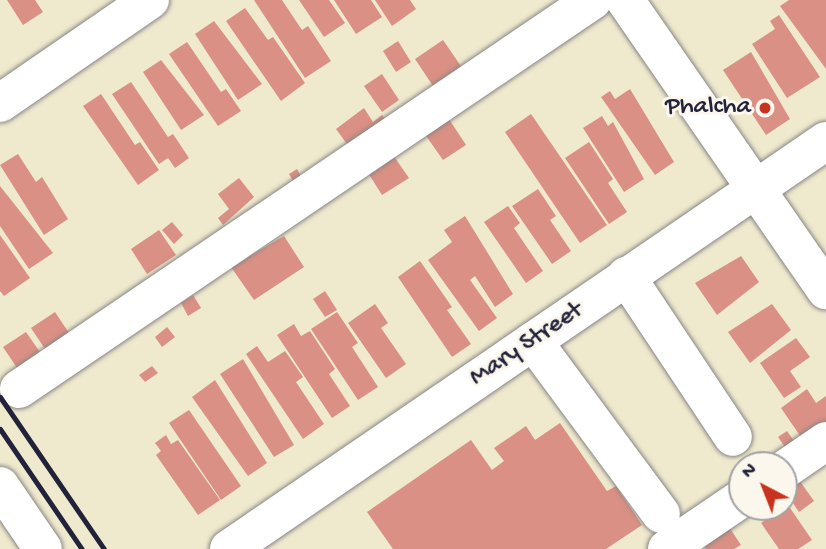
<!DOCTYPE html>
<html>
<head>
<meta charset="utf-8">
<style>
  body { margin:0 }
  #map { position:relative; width:826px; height:549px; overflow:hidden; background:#efe9ce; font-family:"Gochi Hand",sans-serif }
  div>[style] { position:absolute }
  .building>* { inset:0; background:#da9084 }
  .roads { filter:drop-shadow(0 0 2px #888684) drop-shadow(0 0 2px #888684) }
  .minor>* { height:38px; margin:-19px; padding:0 19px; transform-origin:19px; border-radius:19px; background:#fff }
  .rail>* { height:5px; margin:-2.5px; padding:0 2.5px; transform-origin:2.5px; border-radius:2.5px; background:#22223b }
  .dots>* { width:19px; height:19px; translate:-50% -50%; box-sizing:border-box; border:4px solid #fbf7ec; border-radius:50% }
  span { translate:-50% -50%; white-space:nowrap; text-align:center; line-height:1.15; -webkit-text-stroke:6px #fbf7ec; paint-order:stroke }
  .poi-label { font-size:26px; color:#22223b }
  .right { translate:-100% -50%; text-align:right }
  .street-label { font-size:26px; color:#22223b }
  .north { position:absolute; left:728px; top:451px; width:70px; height:70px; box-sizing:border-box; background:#fbf7ec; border:2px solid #a4a2a5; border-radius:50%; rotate:318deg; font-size:19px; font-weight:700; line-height:28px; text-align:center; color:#22223b }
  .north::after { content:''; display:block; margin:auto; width:24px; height:32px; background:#c8321e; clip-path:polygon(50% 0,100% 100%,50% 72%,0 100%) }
</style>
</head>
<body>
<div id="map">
  <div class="building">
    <i style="clip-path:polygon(7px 0,35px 0,43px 12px,23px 25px)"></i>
    <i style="clip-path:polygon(254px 0,282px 0,302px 30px,308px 26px,331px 61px,305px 78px)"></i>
    <i style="clip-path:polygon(299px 0,329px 0,345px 23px,324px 37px)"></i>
    <i style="clip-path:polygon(334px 0,371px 0,382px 17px,356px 34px)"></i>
    <i style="clip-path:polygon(375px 0,410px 0,416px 9px,392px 26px)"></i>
    <i style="clip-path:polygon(789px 0,826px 0,826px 69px,780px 6px)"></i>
    <i style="clip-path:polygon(245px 8px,268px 40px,273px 37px,305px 83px,281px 101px,226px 21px)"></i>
    <i style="clip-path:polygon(779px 15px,820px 77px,787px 98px,752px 44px,775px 29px,770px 21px)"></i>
    <i style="clip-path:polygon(214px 21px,262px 84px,238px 100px,195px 34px)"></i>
    <i style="clip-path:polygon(443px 40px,465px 72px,437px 92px,415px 59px)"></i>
    <i style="clip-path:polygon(398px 41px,411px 62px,396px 72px,383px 51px)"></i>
    <i style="clip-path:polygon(187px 42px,221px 92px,226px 89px,241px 111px,218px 126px,169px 54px)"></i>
    <i style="clip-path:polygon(751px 52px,790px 119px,766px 135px,723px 70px)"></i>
    <i style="clip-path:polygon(161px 60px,204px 115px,181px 130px,143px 72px)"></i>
    <i style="clip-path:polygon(382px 74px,399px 100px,382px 112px,364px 86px)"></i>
    <i style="clip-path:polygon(131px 82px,168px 137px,173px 134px,189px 158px,175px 168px,168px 158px,159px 164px,112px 94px)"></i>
    <i style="clip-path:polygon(630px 89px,674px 162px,655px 175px,601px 97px,610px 91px,615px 99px)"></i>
    <i style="clip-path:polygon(101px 94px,135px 145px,140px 142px,159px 170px,138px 185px,83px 106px)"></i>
    <i style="clip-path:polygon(364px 108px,373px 122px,382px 115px,389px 124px,352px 151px,336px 129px)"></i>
    <i style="clip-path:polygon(531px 114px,607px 225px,580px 243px,505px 132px)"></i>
    <i style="clip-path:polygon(447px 116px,466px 145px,443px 160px,424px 133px)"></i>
    <i style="clip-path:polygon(602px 116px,608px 126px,613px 122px,644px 179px,624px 192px,583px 128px)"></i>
    <i style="clip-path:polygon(589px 142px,613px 179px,608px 183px,627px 212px,609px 224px,565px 158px)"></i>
    <i style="clip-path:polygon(391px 152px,409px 178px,382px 195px,365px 168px)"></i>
    <i style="clip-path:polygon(18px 154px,36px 182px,42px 177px,68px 219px,44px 235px,0 165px)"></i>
    <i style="clip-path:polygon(297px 169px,304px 181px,296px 186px,289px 174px)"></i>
    <i style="clip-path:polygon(239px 178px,254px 197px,223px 225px,218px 218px,229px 209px,218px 194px)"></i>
    <i style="clip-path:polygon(0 186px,53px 253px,29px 269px,0 226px)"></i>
    <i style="clip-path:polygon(538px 189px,556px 216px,550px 220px,571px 251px,552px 264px,512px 206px)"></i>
    <i style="clip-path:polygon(508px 206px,520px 223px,514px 228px,543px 271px,526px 283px,484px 222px)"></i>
    <i style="clip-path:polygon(465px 216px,513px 294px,495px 307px,475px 276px,470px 280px,497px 318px,479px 331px,428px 260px,452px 242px,444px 230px)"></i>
    <i style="clip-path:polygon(172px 222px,183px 235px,174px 244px,162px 230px)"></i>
    <i style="clip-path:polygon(159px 230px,176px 255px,147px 274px,131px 249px)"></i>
    <i style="clip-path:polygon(0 235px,30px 278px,4px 296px,0 291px)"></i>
    <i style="clip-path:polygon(284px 236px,304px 267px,254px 300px,231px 267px)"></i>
    <i style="clip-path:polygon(741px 256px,759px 282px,717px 315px,695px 283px)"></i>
    <i style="clip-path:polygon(420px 261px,452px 307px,447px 310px,471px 344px,452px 357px,398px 277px)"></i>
    <i style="clip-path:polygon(325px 291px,337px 310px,325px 317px,313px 299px)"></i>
    <i style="clip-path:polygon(193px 295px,201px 308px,188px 316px,181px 303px)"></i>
    <i style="clip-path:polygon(375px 304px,388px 323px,381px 328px,406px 364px,386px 378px,348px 323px)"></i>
    <i style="clip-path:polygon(772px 304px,791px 330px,750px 363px,728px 332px)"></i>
    <i style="clip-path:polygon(55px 312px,71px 336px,47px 352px,31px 328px)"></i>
    <i style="clip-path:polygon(337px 312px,358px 343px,352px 347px,378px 387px,358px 400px,311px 329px)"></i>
    <i style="clip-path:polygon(294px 324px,301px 336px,310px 331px,335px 369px,329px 374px,350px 406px,332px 418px,277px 335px)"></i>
    <i style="clip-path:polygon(167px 327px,175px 337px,162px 347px,155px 337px)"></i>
    <i style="clip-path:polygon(26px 332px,42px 355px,19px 371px,3px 347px)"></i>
    <i style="clip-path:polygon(796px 338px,810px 357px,790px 371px,801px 387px,784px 398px,760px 363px)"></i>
    <i style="clip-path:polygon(257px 346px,268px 362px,285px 351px,303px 377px,296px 382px,324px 424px,303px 439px,246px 354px)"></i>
    <i style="clip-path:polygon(243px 359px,294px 445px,274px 457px,220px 374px)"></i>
    <i style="clip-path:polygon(152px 366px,158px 373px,145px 382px,139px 375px)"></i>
    <i style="clip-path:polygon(215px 380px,267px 463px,248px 476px,192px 397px)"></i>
    <i style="clip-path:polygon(807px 389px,816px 403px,826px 396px,826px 424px,803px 440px,781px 408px)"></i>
    <i style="clip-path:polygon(189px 410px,241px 486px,221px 500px,169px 423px)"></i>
    <i style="clip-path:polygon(560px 423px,607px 491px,616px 486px,642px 525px,606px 549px,393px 549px,367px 512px,471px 440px,492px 470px,504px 461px,494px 448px,526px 426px,535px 440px)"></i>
    <i style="clip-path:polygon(787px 431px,794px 441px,785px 447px,778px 437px)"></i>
    <i style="clip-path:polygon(166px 435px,171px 444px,178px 440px,220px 500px,198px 515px,156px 455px,161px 451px,155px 443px)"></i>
    <i style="clip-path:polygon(799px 480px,814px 501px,799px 512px,784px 490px)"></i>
    <i style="clip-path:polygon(788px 505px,812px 540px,798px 549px,779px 549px,761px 523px)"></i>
    <i style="clip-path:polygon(727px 524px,741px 545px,734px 549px,706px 549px,701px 541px)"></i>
  </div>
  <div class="roads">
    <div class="minor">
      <i style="left:625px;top:0;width:353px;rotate:55.3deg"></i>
      <i style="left:0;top:103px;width:182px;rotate:-34.5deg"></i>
      <i style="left:626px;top:276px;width:193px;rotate:56.4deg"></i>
      <i style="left:533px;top:341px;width:215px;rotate:53.5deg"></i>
      <i style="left:19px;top:389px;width:693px;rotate:-34.13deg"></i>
      <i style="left:784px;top:470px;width:51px;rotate:-34.6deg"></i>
      <i style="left:0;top:486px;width:76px;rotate:55.7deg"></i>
      <i style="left:229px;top:549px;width:723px;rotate:-34.35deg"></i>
      <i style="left:667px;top:549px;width:91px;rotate:-34.2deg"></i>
    </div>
  </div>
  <div class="rail">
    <i style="left:0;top:397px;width:184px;rotate:55.6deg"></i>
    <i style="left:0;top:429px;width:145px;rotate:55.7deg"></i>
  </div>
  <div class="dots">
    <i style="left:765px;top:108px;background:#c8321e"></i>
  </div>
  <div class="poi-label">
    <span class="right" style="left:751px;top:108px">Phalcha</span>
  </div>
  <div class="street-label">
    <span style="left:527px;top:345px;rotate:-34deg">Mary Street</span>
  </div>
  <div class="north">N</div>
</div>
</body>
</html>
